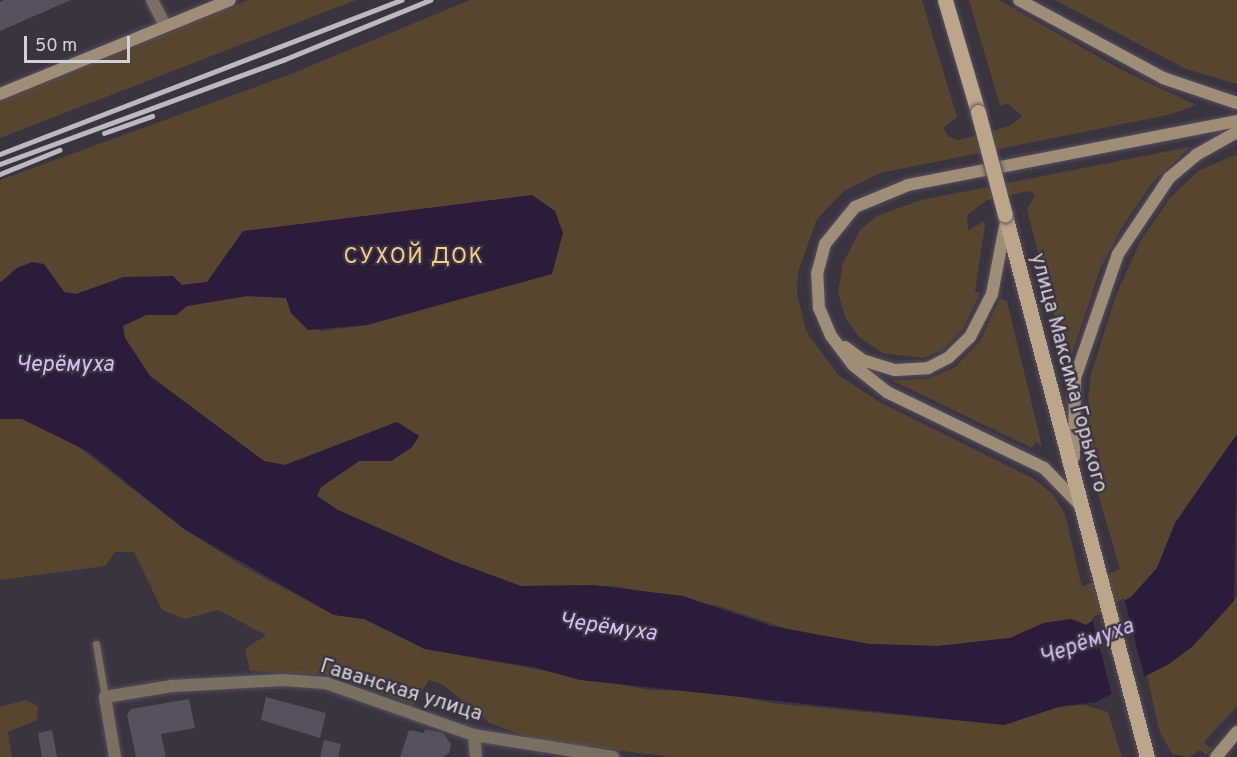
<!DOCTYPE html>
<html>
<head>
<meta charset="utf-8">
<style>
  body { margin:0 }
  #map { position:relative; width:1237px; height:757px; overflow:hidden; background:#3a3340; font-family:Overpass,sans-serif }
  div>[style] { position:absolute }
  .green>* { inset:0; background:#564630 }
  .water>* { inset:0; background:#2c1c39 }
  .pier>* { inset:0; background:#3a3340 }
  .building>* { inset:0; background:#57505e }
  .roads { filter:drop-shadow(0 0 2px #564f5b) drop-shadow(0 0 2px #564f5b) }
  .lane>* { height:7px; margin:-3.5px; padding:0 3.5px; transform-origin:3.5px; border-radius:3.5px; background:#7a6f60 }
  .street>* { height:12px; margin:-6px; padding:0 6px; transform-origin:6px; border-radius:6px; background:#7a6f60 }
  .secondary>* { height:12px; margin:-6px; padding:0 6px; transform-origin:6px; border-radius:6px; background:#9f8e77 }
  .primary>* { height:15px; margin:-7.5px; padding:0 7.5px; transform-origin:7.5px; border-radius:7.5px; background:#bca689 }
  .rail>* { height:4.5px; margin:-2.25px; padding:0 2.25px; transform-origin:2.25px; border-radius:2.25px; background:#bcb8c1 }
  .bridges { filter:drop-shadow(0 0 2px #564f5b) drop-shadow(0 0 2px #564f5b) }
  .primary-bridge>* { height:15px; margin:-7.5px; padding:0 7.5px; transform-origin:7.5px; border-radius:7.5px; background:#bca689 }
  span { translate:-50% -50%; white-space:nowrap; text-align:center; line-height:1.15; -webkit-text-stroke:4.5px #3a3340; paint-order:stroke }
  .street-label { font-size:21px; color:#d4d0d8 }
  .neighbourhood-label { font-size:22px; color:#fbcc89; letter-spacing:1.5px }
  .water-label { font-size:22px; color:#dbbcf7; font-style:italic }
  .scale { position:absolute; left:24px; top:36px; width:106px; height:27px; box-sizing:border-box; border:3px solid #d4d0d8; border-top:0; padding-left:8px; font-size:18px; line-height:21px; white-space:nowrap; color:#d4d0d8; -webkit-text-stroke:4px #3a3340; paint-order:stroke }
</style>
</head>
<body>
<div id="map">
  <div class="green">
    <i style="clip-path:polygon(248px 0,356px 0,0 138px,0 101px)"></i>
    <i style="clip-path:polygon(470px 0,922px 0,957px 117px,943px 128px,949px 137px,959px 140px,1010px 126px,1022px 116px,1007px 103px,1000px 106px,969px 0,999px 0,1120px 69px,1196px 105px,1168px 115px,880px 173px,844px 191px,817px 219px,798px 272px,797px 293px,806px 331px,838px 375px,880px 402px,1034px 479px,1053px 494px,1065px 514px,1082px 587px,1120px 569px,1091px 470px,1085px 425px,1091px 374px,1116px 295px,1141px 240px,1170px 198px,1198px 171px,1237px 154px,1237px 434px,1175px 523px,1157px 568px,1132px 596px,1086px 625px,1071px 619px,1043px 623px,1010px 638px,937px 646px,870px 644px,799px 633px,722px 607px,613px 586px,521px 586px,453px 561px,338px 510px,317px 496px,321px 487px,359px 461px,391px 461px,412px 447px,419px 436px,397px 422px,285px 465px,264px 461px,150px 376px,125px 338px,123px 326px,146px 315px,176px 315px,187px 306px,247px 296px,286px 298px,291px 313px,321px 331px,367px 325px,462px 297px,258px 230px,244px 231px,207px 282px,182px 285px,124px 277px,76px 294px,64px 292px,44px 264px,17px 268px,0 283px,0 180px,291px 74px)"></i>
    <i style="clip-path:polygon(1055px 0,1237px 0,1237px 84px,1186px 69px)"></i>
    <i style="clip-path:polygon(1190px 147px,1152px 183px,1121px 229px,1101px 267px,1068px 366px,1027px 210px,1035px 195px,1028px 191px,987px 200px,967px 215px,968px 231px,984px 221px,985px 225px,975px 291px,980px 293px,963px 329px,943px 350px,923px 358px,882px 353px,859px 337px,845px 317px,838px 292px,843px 263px,860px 230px,877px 216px,921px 200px)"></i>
    <i style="clip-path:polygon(1000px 299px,1007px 301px,1042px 446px,1036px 442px,1032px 448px,891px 380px,927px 379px,955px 367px,980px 341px)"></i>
    <i style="clip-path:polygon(0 419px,22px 419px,71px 441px,184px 529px,244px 567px,334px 615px,364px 619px,425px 649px,650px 690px,712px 691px,771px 703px,1004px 725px,1059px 706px,1085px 705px,1108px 712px,1122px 757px,672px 757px,535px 740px,490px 723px,442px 684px,429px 680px,413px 705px,332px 675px,250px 671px,245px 649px,266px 635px,218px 610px,185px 619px,162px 610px,134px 552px,115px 552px,105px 566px,0 580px)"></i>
    <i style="clip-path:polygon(1237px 596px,1237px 706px,1204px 742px,1212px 749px,1206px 754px,1200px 750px,1189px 757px,1172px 754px,1159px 730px,1147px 675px,1192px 647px)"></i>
    <i style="clip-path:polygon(26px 700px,38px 706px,37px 720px,8px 732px,12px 757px,0 757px,0 707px)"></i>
  </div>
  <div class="water">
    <i style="clip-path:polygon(532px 195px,555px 211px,563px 233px,552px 274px,367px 325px,308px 330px,291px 313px,286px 298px,247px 296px,187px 306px,176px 315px,146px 315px,123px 326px,125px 338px,150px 376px,264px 461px,285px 465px,397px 422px,419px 436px,412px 447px,391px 461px,359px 461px,321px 487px,317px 496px,338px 510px,453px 561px,521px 586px,593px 585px,683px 596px,771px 626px,870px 644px,938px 646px,1010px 638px,1044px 623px,1071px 619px,1086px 625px,1132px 596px,1157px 568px,1175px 523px,1237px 434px,1234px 601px,1192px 647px,1169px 664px,1096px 702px,1059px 707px,1004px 725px,580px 680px,533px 667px,425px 649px,364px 619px,334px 615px,184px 529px,89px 452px,22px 419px,0 419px,0 283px,17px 268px,32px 262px,44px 264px,64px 292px,76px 294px,124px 277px,173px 276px,182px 285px,207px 282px,243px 231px)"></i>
  </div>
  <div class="pier">
    <i style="clip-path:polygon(1124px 598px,1145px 679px,1112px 695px,1092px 618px)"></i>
  </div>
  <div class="building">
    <i style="clip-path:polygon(4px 0,71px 0,0 31px,0 2px)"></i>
    <i style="clip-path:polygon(266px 697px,326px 713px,320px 738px,261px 720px)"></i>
    <i style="clip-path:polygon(189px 699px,195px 728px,161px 734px,166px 757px,136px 757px,127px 715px,131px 709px)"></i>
    <i style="clip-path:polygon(425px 729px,443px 733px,451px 744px,449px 753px,442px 757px,400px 757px,409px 730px,424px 733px)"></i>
    <i style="clip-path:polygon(52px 730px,57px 757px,42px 757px,38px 733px)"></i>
    <i style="clip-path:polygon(324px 740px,341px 744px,338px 757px,320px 757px)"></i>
  </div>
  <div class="roads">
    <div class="lane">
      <i style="left:96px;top:644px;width:54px;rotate:80.4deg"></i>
    </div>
    <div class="street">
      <i style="left:152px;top:0;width:29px;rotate:63deg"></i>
      <i style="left:474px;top:735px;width:22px;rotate:85deg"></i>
      <i style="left:115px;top:757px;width:61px;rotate:-99.5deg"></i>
      <i style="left:105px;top:697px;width:68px;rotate:-9.3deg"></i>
      <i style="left:172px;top:686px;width:111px;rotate:-3.1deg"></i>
      <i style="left:283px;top:680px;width:43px;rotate:4deg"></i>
      <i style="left:326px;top:683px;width:157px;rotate:19.4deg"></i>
      <i style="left:474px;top:735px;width:141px;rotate:9deg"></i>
    </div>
    <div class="secondary">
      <i style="left:1019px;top:0;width:164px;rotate:28.4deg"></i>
      <i style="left:1163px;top:78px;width:78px;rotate:18.7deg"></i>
      <i style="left:0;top:94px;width:248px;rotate:-22.2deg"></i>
      <i style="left:845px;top:347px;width:21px;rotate:37deg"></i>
      <i style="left:862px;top:360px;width:34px;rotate:17deg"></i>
      <i style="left:895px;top:370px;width:33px;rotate:-3deg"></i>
      <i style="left:928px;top:368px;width:22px;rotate:-27deg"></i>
      <i style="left:948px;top:358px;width:30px;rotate:-44deg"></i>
      <i style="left:970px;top:337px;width:48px;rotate:-62.9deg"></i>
      <i style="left:992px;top:294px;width:69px;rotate:-79.2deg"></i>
      <i style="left:1074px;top:457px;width:79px;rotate:-89.3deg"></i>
      <i style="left:1075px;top:378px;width:131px;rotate:-70.9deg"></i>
      <i style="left:1118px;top:254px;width:92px;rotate:-56.1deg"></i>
      <i style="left:1169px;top:178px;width:35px;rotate:-40deg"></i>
      <i style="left:1196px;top:155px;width:47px;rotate:-29.3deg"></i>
      <i style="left:1080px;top:505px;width:52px;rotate:-134.2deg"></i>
      <i style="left:1044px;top:468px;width:174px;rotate:-154.2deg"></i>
      <i style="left:887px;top:392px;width:43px;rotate:-141.5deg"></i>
      <i style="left:853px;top:365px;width:36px;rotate:-127deg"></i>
      <i style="left:831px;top:336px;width:30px;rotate:-113deg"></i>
      <i style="left:819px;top:308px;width:34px;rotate:-93deg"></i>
      <i style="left:817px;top:274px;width:31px;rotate:-75deg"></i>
      <i style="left:825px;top:244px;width:48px;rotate:-51deg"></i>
      <i style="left:855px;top:207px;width:57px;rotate:-22.5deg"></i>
      <i style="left:908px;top:185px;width:335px;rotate:-11deg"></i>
      <i style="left:1216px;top:757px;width:33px;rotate:-50deg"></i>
    </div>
    <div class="primary">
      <i style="left:945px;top:0;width:117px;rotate:73.6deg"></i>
      <i style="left:1005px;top:215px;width:560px;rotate:75.32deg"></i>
    </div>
  </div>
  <div class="rail">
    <i style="left:104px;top:133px;width:51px;rotate:-19.5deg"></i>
    <i style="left:0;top:154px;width:430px;rotate:-21deg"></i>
    <i style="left:0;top:164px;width:302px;rotate:-20.2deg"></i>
    <i style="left:283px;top:60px;width:159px;rotate:-22.2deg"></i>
    <i style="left:0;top:174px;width:64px;rotate:-22.1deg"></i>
  </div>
  <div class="bridges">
    <div class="primary-bridge">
      <i style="left:978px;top:112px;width:106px;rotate:75.3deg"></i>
    </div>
  </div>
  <div class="street-label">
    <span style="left:1068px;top:373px;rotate:75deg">улица Максима Горького</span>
    <span style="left:401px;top:691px;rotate:17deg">Гаванская улица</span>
  </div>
  <div class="neighbourhood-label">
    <span style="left:414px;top:258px">СУХОЙ ДОК</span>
  </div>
  <div class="water-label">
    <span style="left:65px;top:366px">Черёмуха</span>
    <span style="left:608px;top:628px;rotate:8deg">Черёмуха</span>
    <span style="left:1087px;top:643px;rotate:-20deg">Черёмуха</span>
  </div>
  <div class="scale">50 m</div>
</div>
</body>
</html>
